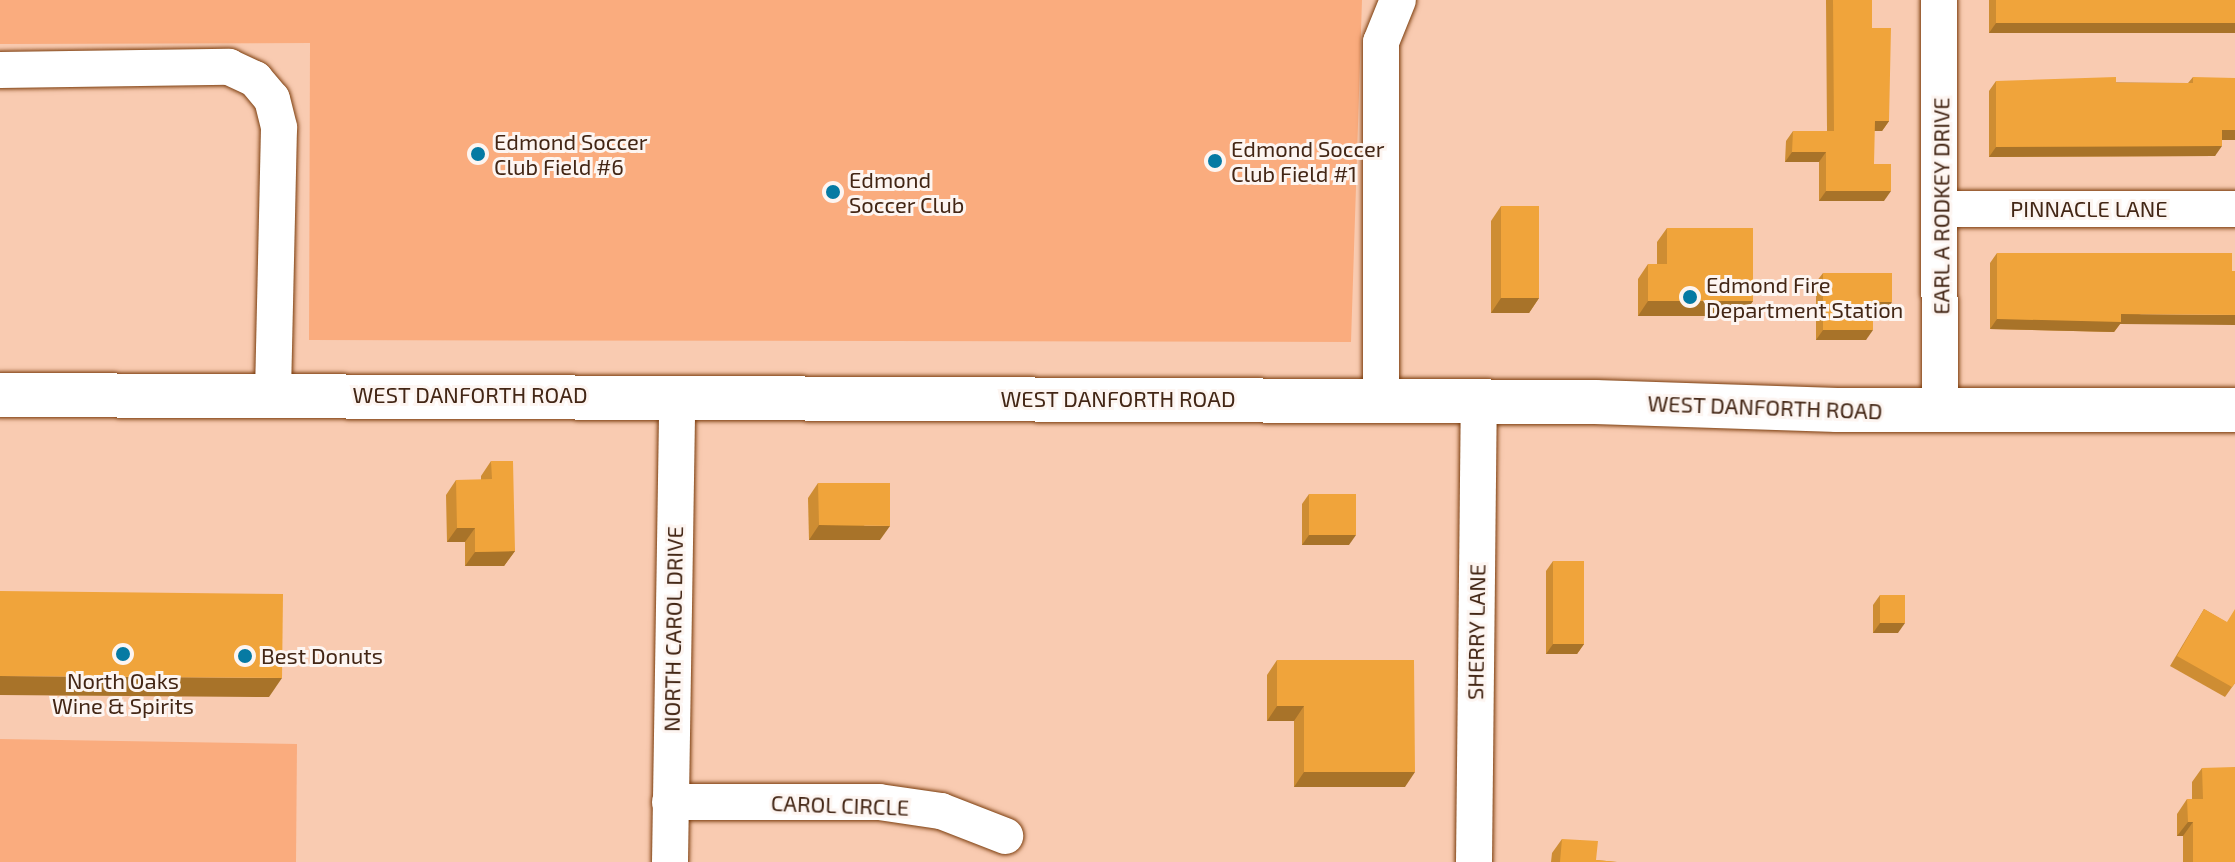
<!DOCTYPE html>
<html>
<head>
<meta charset="utf-8">
<style>
  body { margin:0 }
  #map { position:relative; width:2235px; height:862px; overflow:hidden; background:#f9cbb1; font-family:"Exo 2",sans-serif }
  div>[style] { position:absolute }
  .green>* { inset:0; background:#faac7e }
  .roads { filter:drop-shadow(0 0 2px #7b3c0c) drop-shadow(0 0 2px #7b3c0c) }
  .minor>* { height:36px; margin:-18px; padding:0 18px; transform-origin:18px; border-radius:18px; background:#fff }
  .major>* { height:44px; margin:-22px; padding:0 22px; transform-origin:22px; border-radius:22px; background:#fff }
  .wall>* { inset:0; background:#ce8d33 }
  .shaded-wall>* { inset:0; background:#a87329 }
  .building>* { inset:0; background:#f0a43b }
  .dots>* { width:22px; height:22px; translate:-50% -50%; box-sizing:border-box; border:4px solid #fdf5f1; border-radius:50% }
  span { translate:-50% -50%; white-space:nowrap; text-align:center; line-height:1.15; -webkit-text-stroke:6px #fdf5f1; paint-order:stroke }
  .poi-label { font-size:22px; color:#432615 }
  .left { translate:0 -50%; text-align:left }
  .street-label { font-size:22px; color:#432615 }
</style>
</head>
<body>
<div id="map">
  <div class="green">
    <i style="clip-path:polygon(0 0,1362px 0,1351px 342px,309px 340px,310px 43px,0 44px)"></i>
    <i style="clip-path:polygon(0 739px,297px 744px,296px 862px,0 862px)"></i>
  </div>
  <div class="roads">
    <div class="minor">
      <i style="left:1939px;top:0;width:411px;rotate:89.9deg"></i>
      <i style="left:0;top:70px;width:229px;rotate:-0.8deg"></i>
      <i style="left:229px;top:67px;width:29px;rotate:25deg"></i>
      <i style="left:255px;top:79px;width:26px;rotate:50deg"></i>
      <i style="left:272px;top:99px;width:30px;rotate:76deg"></i>
      <i style="left:279px;top:128px;width:267px;rotate:91.3deg"></i>
      <i style="left:1942px;top:209px;width:293px"></i>
      <i style="left:1381px;top:402px;width:360px;rotate:-90deg"></i>
      <i style="left:1381px;top:42px;width:45px;rotate:-68deg"></i>
      <i style="left:670px;top:802px;width:209px"></i>
      <i style="left:879px;top:802px;width:63px;rotate:8.3deg"></i>
      <i style="left:941px;top:811px;width:69px;rotate:21.3deg"></i>
      <i style="left:670px;top:862px;width:466px;rotate:-89.1deg"></i>
      <i style="left:1474px;top:862px;width:460px;rotate:-89.4deg"></i>
    </div>
    <div class="major">
      <i style="left:0;top:395px;width:1595px;rotate:0.25deg"></i>
      <i style="left:1595px;top:402px;width:242px;rotate:1.9deg"></i>
      <i style="left:1837px;top:410px;width:398px"></i>
    </div>
  </div>
  <div class="wall">
    <i style="clip-path:polygon(1826px 0,1872px 0,1872px 28px,1889px 121px,1882px 131px,1874px 131px,1874px 164px,1884px 201px,1819px 201px,1819px 162px,1785px 162px,1786px 141px,1793px 131px,1827px 131px)"></i>
    <i style="clip-path:polygon(1989px 0,2235px 0,2235px 33px,1989px 33px)"></i>
    <i style="clip-path:polygon(2193px 77px,2222px 140px,2215px 156px,1989px 157px,1989px 91px,1996px 81px,2188px 83px)"></i>
    <i style="clip-path:polygon(1501px 206px,1539px 298px,1529px 313px,1491px 313px,1491px 221px)"></i>
    <i style="clip-path:polygon(1667px 228px,1753px 301px,1742px 316px,1638px 316px,1638px 279px,1648px 264px,1657px 264px,1657px 242px)"></i>
    <i style="clip-path:polygon(1997px 253px,2232px 271px,2120px 324px,2114px 332px,1990px 329px,1990px 263px)"></i>
    <i style="clip-path:polygon(1823px 273px,1885px 312px,1873px 312px,1866px 340px,1816px 340px,1816px 282px)"></i>
    <i style="clip-path:polygon(491px 461px,515px 551px,504px 566px,465px 566px,465px 542px,447px 542px,446px 495px,456px 480px,481px 480px,481px 476px)"></i>
    <i style="clip-path:polygon(818px 483px,880px 540px,809px 540px,808px 498px)"></i>
    <i style="clip-path:polygon(1309px 494px,1349px 545px,1302px 545px,1302px 504px)"></i>
    <i style="clip-path:polygon(1553px 561px,1584px 644px,1577px 654px,1546px 654px,1546px 571px)"></i>
    <i style="clip-path:polygon(1880px 595px,1898px 633px,1873px 633px,1873px 605px)"></i>
    <i style="clip-path:polygon(2204px 609px,2226px 622px,2235px 683px,2225px 697px,2170px 666px)"></i>
    <i style="clip-path:polygon(1277px 660px,1405px 787px,1294px 787px,1294px 721px,1267px 721px,1267px 675px)"></i>
    <i style="clip-path:polygon(2202px 768px,2235px 862px,2183px 862px,2183px 836px,2177px 836px,2177px 814px,2187px 799px,2192px 799px,2192px 782px)"></i>
    <i style="clip-path:polygon(1562px 839px,1596px 860px,1617px 862px,1551px 862px,1552px 853px)"></i>
  </div>
  <div class="shaded-wall">
    <i style="clip-path:polygon(1996px 23px,2235px 23px,2235px 33px,1989px 33px)"></i>
    <i style="clip-path:polygon(1875px 121px,1889px 121px,1882px 131px,1868px 131px)"></i>
    <i style="clip-path:polygon(2222px 130px,2235px 130px,2235px 140px,2215px 140px)"></i>
    <i style="clip-path:polygon(2222px 146px,2215px 156px,1989px 157px,1996px 147px)"></i>
    <i style="clip-path:polygon(1792px 152px,1826px 152px,1819px 162px,1785px 162px)"></i>
    <i style="clip-path:polygon(1826px 191px,1891px 191px,1884px 201px,1819px 201px)"></i>
    <i style="clip-path:polygon(1501px 298px,1539px 298px,1529px 313px,1491px 313px)"></i>
    <i style="clip-path:polygon(1648px 301px,1753px 301px,1742px 316px,1638px 316px)"></i>
    <i style="clip-path:polygon(1873px 302px,1892px 302px,1885px 312px,1866px 312px)"></i>
    <i style="clip-path:polygon(2121px 314px,2235px 315px,2235px 325px,2120px 324px,2114px 332px,1990px 329px,1997px 319px)"></i>
    <i style="clip-path:polygon(1823px 330px,1873px 330px,1866px 340px,1816px 340px)"></i>
    <i style="clip-path:polygon(819px 525px,890px 526px,880px 540px,809px 540px)"></i>
    <i style="clip-path:polygon(457px 528px,475px 528px,465px 542px,447px 542px)"></i>
    <i style="clip-path:polygon(1309px 535px,1356px 535px,1349px 545px,1302px 545px)"></i>
    <i style="clip-path:polygon(515px 551px,504px 566px,465px 566px,475px 552px)"></i>
    <i style="clip-path:polygon(1880px 623px,1905px 623px,1898px 633px,1873px 633px)"></i>
    <i style="clip-path:polygon(1553px 644px,1584px 644px,1577px 654px,1546px 654px)"></i>
    <i style="clip-path:polygon(0 676px,282px 678px,269px 697px,0 695px)"></i>
    <i style="clip-path:polygon(1277px 706px,1304px 706px,1294px 721px,1267px 721px)"></i>
    <i style="clip-path:polygon(1304px 772px,1415px 772px,1405px 787px,1294px 787px)"></i>
    <i style="clip-path:polygon(2188px 822px,2193px 822px,2183px 836px,2177px 836px)"></i>
  </div>
  <div class="building">
    <i style="clip-path:polygon(1833px 0,1872px 0,1872px 28px,1891px 28px,1889px 121px,1875px 121px,1874px 164px,1891px 164px,1891px 191px,1826px 191px,1826px 152px,1792px 152px,1793px 131px,1834px 131px)"></i>
    <i style="clip-path:polygon(1996px 0,2235px 0,2235px 23px,1996px 23px)"></i>
    <i style="clip-path:polygon(2116px 77px,2116px 83px,2193px 83px,2193px 77px,2235px 78px,2235px 130px,2222px 130px,2222px 146px,1996px 147px,1996px 81px)"></i>
    <i style="clip-path:polygon(1501px 206px,1539px 206px,1539px 298px,1501px 298px)"></i>
    <i style="clip-path:polygon(1667px 228px,1753px 228px,1753px 301px,1648px 301px,1648px 264px,1667px 264px)"></i>
    <i style="clip-path:polygon(1997px 253px,2232px 253px,2232px 271px,2235px 271px,2235px 315px,2121px 314px,2121px 322px,1997px 319px)"></i>
    <i style="clip-path:polygon(1823px 273px,1892px 273px,1892px 302px,1873px 302px,1873px 330px,1823px 330px)"></i>
    <i style="clip-path:polygon(491px 461px,513px 461px,515px 551px,475px 552px,475px 528px,457px 528px,456px 480px,492px 479px)"></i>
    <i style="clip-path:polygon(818px 483px,890px 483px,890px 526px,819px 525px)"></i>
    <i style="clip-path:polygon(1309px 494px,1356px 494px,1356px 535px,1309px 535px)"></i>
    <i style="clip-path:polygon(1553px 561px,1584px 561px,1584px 644px,1553px 644px)"></i>
    <i style="clip-path:polygon(0 591px,283px 594px,282px 678px,0 676px)"></i>
    <i style="clip-path:polygon(1880px 595px,1905px 595px,1905px 623px,1880px 623px)"></i>
    <i style="clip-path:polygon(2204px 609px,2227px 622px,2235px 609px,2235px 683px,2232px 687px,2177px 656px)"></i>
    <i style="clip-path:polygon(1277px 660px,1414px 660px,1415px 772px,1304px 772px,1304px 706px,1277px 706px)"></i>
    <i style="clip-path:polygon(2235px 767px,2235px 862px,2193px 862px,2193px 822px,2188px 822px,2187px 799px,2203px 799px,2202px 768px)"></i>
    <i style="clip-path:polygon(1562px 839px,1598px 841px,1596px 860px,1617px 862px,1560px 862px)"></i>
  </div>
  <div class="dots">
    <i style="left:478px;top:154px;background:#067aa3"></i>
    <i style="left:1215px;top:161px;background:#067aa3"></i>
    <i style="left:833px;top:192px;background:#067aa3"></i>
    <i style="left:1690px;top:297px;background:#067aa3"></i>
    <i style="left:123px;top:654px;background:#067aa3"></i>
    <i style="left:245px;top:656px;background:#067aa3"></i>
  </div>
  <div class="poi-label">
    <span class="left" style="left:494px;top:154px">Edmond Soccer<br>Club Field #6</span>
    <span class="left" style="left:1231px;top:161px">Edmond Soccer<br>Club Field #1</span>
    <span class="left" style="left:849px;top:192px">Edmond<br>Soccer Club</span>
    <span class="left" style="left:1706px;top:297px">Edmond Fire<br>Department Station</span>
    <span class="left" style="left:261px;top:656px">Best Donuts</span>
    <span style="left:123px;top:693px">North Oaks<br>Wine &amp; Spirits</span>
  </div>
  <div class="street-label">
    <span style="left:1941px;top:206px;rotate:-90deg">EARL A RODKEY DRIVE</span>
    <span style="left:2089px;top:209px">PINNACLE LANE</span>
    <span style="left:470px;top:395px">WEST DANFORTH ROAD</span>
    <span style="left:1118px;top:399px">WEST DANFORTH ROAD</span>
    <span style="left:1765px;top:407px;rotate:2deg">WEST DANFORTH ROAD</span>
    <span style="left:673px;top:629px;rotate:-89deg">NORTH CAROL DRIVE</span>
    <span style="left:1476px;top:632px;rotate:-89deg">SHERRY LANE</span>
    <span style="left:840px;top:805px;rotate:2deg">CAROL CIRCLE</span>
  </div>
</div>
</body>
</html>
